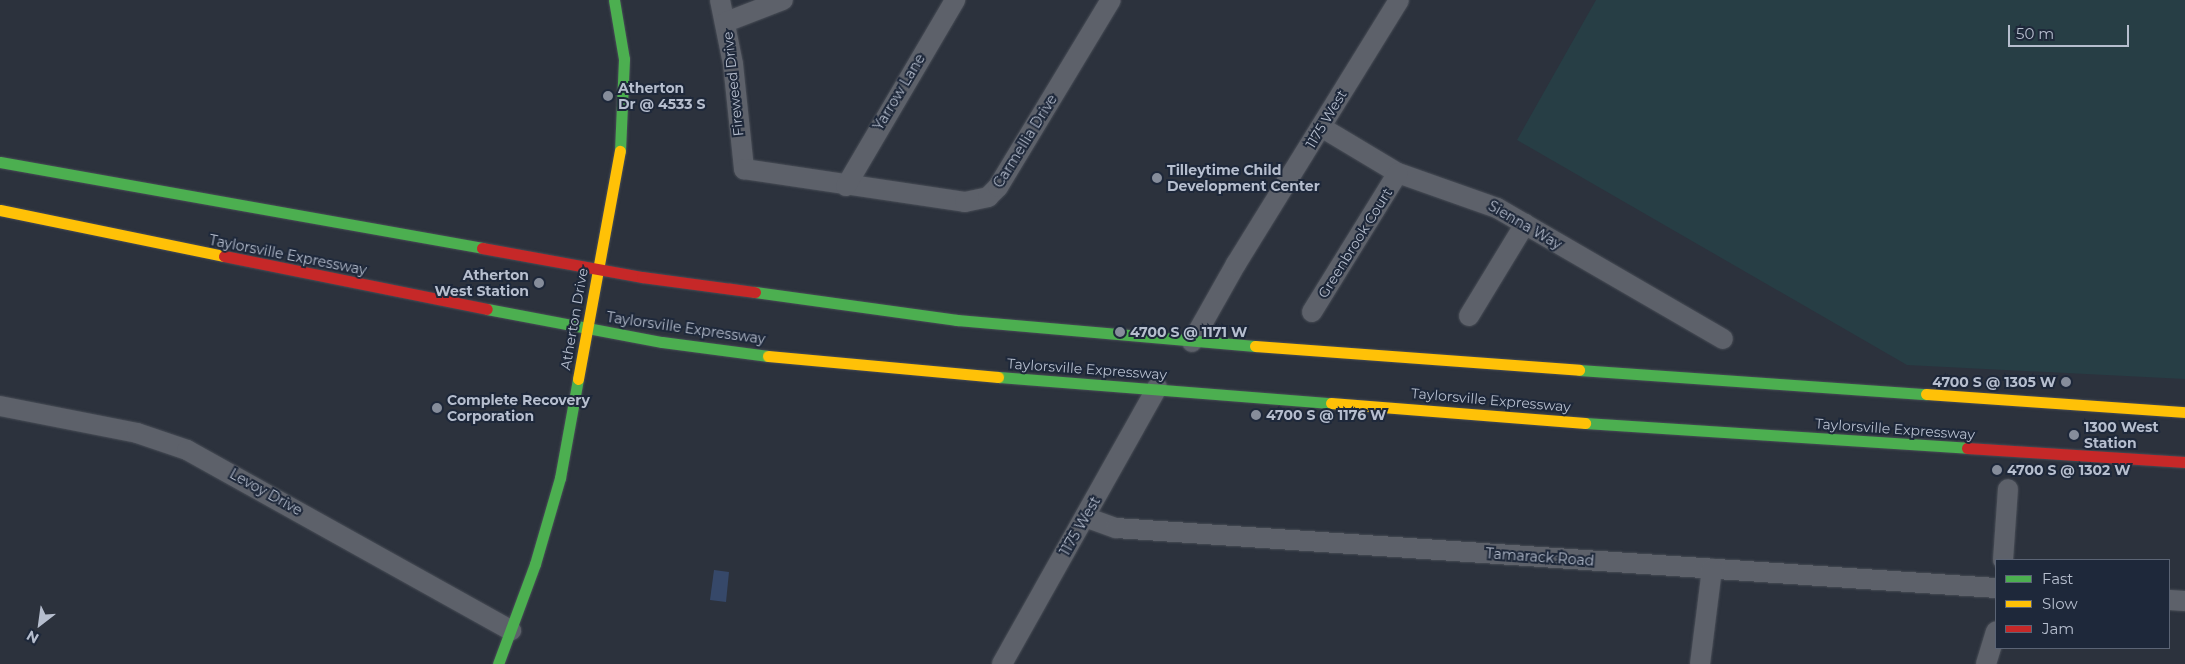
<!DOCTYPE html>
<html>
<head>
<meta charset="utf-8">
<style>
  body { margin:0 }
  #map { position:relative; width:2185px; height:664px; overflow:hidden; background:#2c323d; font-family:Montserrat,sans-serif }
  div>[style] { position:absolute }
  .green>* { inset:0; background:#273e45 }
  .water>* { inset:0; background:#364869 }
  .roads { filter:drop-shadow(0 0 1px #484d56) drop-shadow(0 0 1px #484d56) }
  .street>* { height:20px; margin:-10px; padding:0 10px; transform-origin:10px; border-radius:10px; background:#5d616a }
  .fast>* { height:11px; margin:-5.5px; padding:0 5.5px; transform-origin:5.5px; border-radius:5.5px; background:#4caf50 }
  .slow>* { height:11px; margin:-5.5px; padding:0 5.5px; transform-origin:5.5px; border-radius:5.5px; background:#ffc107 }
  .jam>* { height:11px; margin:-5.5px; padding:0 5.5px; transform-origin:5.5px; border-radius:5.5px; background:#c62828 }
  .dots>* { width:14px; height:14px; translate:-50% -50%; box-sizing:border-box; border:2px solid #1e283a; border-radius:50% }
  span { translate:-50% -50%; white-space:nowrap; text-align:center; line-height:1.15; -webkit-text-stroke:4px #1e283a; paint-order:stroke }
  .street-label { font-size:14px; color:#b6bece }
  .poi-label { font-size:14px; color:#b6bece; font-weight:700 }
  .left { translate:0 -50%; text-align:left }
  .right { translate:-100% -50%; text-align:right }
  .legend { position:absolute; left:1995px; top:559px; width:175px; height:90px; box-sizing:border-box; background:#1e283a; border:1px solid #5b6475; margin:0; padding:6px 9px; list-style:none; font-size:15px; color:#b6bece }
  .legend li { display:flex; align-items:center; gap:10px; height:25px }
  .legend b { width:25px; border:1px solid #5b6475 }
  .north { position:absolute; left:15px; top:599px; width:50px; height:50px; -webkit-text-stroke:4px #1e283a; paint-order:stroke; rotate:210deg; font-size:14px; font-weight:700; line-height:20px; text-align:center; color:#b6bece }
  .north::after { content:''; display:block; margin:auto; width:18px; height:22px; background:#b6bece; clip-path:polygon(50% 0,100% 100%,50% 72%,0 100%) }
  .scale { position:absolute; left:2008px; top:25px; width:121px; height:22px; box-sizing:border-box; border:2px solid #b6bece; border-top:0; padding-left:6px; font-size:15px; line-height:18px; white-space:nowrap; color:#b6bece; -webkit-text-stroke:4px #1e283a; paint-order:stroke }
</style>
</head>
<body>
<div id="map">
  <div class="green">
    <i style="clip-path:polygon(1596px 0,2185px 0,2185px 379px,1907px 365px,1517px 140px)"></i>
  </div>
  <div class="water">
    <i style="clip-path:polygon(714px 570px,729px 572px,726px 602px,710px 600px)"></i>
  </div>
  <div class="roads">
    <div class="street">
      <i style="left:720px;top:0;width:65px;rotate:78.5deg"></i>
      <i style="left:733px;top:64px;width:106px;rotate:84deg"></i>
      <i style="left:744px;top:169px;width:223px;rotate:8.5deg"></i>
      <i style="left:965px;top:202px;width:24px;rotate:-12deg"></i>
      <i style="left:988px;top:197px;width:14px;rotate:-45deg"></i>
      <i style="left:998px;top:187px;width:218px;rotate:-58.9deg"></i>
      <i style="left:726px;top:22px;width:61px;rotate:-21.1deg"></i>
      <i style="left:1321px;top:127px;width:90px;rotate:30.9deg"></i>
      <i style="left:1398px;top:173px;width:105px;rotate:19.5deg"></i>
      <i style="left:1497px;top:208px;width:261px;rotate:30.1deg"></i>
      <i style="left:846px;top:186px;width:216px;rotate:-59.6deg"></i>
      <i style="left:1312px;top:312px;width:163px;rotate:-58.3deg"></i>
      <i style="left:1469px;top:316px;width:108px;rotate:-58.7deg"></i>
      <i style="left:1192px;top:342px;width:90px;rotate:-60.6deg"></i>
      <i style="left:1236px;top:264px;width:310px;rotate:-58.3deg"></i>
      <i style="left:0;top:406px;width:140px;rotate:11.1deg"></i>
      <i style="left:137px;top:433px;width:53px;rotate:18.8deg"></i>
      <i style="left:187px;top:450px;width:371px;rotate:29.1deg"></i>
      <i style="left:1085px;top:517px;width:33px;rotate:20deg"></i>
      <i style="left:1116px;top:528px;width:882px;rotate:3.9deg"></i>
      <i style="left:2003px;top:560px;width:71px;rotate:-86deg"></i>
      <i style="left:2169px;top:600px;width:16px;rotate:4deg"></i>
      <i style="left:1002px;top:664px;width:317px;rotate:-60.7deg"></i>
      <i style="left:1700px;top:664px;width:96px;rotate:-82.8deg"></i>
      <i style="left:1986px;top:664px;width:34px;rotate:-73deg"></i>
    </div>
    <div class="fast">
      <i style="left:614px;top:0;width:60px;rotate:80.4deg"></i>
      <i style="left:624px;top:59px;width:92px;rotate:92.5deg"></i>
      <i style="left:0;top:162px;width:490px;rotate:10.1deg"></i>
      <i style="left:755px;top:292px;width:204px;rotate:7.9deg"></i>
      <i style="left:957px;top:320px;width:299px;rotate:5deg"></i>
      <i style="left:487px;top:309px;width:178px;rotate:10.7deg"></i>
      <i style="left:662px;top:342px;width:107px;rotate:7.5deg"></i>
      <i style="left:1579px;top:370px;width:348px;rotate:4deg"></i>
      <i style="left:998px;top:377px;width:334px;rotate:4.5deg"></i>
      <i style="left:1585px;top:423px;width:383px;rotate:3.7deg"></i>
      <i style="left:498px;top:664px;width:107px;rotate:-69.7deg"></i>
      <i style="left:535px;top:564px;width:90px;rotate:-73.8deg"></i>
      <i style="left:560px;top:478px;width:101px;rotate:-79.7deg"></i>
    </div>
    <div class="slow">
      <i style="left:0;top:210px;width:229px;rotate:11.6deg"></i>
      <i style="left:1255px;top:346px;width:325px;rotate:4.2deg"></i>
      <i style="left:768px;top:356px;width:231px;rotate:5.2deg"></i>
      <i style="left:578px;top:379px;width:232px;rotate:-79.6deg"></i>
      <i style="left:1926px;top:394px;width:260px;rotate:4deg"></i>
      <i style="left:1331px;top:403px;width:255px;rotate:4.5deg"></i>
    </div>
    <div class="jam">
      <i style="left:482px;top:248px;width:163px;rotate:10.3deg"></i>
      <i style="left:642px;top:277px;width:114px;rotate:7.6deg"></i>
      <i style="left:224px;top:256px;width:268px;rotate:11.4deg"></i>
      <i style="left:1967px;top:448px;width:218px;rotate:3.7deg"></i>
    </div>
  </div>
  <div class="dots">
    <i style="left:608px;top:96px;background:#868d9b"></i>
    <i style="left:1157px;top:178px;background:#868d9b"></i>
    <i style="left:539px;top:283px;background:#868d9b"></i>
    <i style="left:1120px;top:332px;background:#868d9b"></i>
    <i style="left:2066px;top:382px;background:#868d9b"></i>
    <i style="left:437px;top:408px;background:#868d9b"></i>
    <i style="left:1256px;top:415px;background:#868d9b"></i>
    <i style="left:2074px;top:435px;background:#868d9b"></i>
    <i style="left:1997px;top:470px;background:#868d9b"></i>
  </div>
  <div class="street-label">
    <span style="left:733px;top:84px;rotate:-96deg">Fireweed Drive</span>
    <span style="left:899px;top:92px;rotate:-59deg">Yarrow Lane</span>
    <span style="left:1326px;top:119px;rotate:-59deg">1175 West</span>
    <span style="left:1025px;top:141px;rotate:-58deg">Carmellia Drive</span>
    <span style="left:1525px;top:225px;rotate:30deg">Sienna Way</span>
    <span style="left:1355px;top:243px;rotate:-58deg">Greenbrook Court</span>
    <span style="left:288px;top:255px;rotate:11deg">Taylorsville Expressway</span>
    <span style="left:574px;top:319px;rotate:-80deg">Atherton Drive</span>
    <span style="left:686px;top:328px;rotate:8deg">Taylorsville Expressway</span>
    <span style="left:1087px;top:369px;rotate:4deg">Taylorsville Expressway</span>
    <span style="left:1491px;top:400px;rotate:5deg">Taylorsville Expressway</span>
    <span style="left:1895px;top:429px;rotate:4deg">Taylorsville Expressway</span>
    <span style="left:266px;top:492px;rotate:29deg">Levoy Drive</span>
    <span style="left:1080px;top:526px;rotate:-60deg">1175 West</span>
    <span style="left:1540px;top:557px;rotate:4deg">Tamarack Road</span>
  </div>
  <div class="poi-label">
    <span class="left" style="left:618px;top:96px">Atherton<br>Dr @ 4533 S</span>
    <span class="left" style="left:1167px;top:178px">Tilleytime Child<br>Development Center</span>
    <span class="right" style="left:529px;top:283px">Atherton<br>West Station</span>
    <span class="left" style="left:1130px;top:332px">4700 S @ 1171 W</span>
    <span class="right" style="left:2056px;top:382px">4700 S @ 1305 W</span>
    <span class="left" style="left:447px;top:408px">Complete Recovery<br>Corporation</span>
    <span class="left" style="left:1266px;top:415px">4700 S @ 1176 W</span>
    <span class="left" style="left:2084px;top:435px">1300 West<br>Station</span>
    <span class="left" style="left:2007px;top:470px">4700 S @ 1302 W</span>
  </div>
  <ul class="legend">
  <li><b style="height:6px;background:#4caf50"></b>Fast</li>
  <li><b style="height:6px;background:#ffc107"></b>Slow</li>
  <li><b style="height:6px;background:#c62828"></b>Jam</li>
  </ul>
  <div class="north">N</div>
  <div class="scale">50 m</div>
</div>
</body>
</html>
